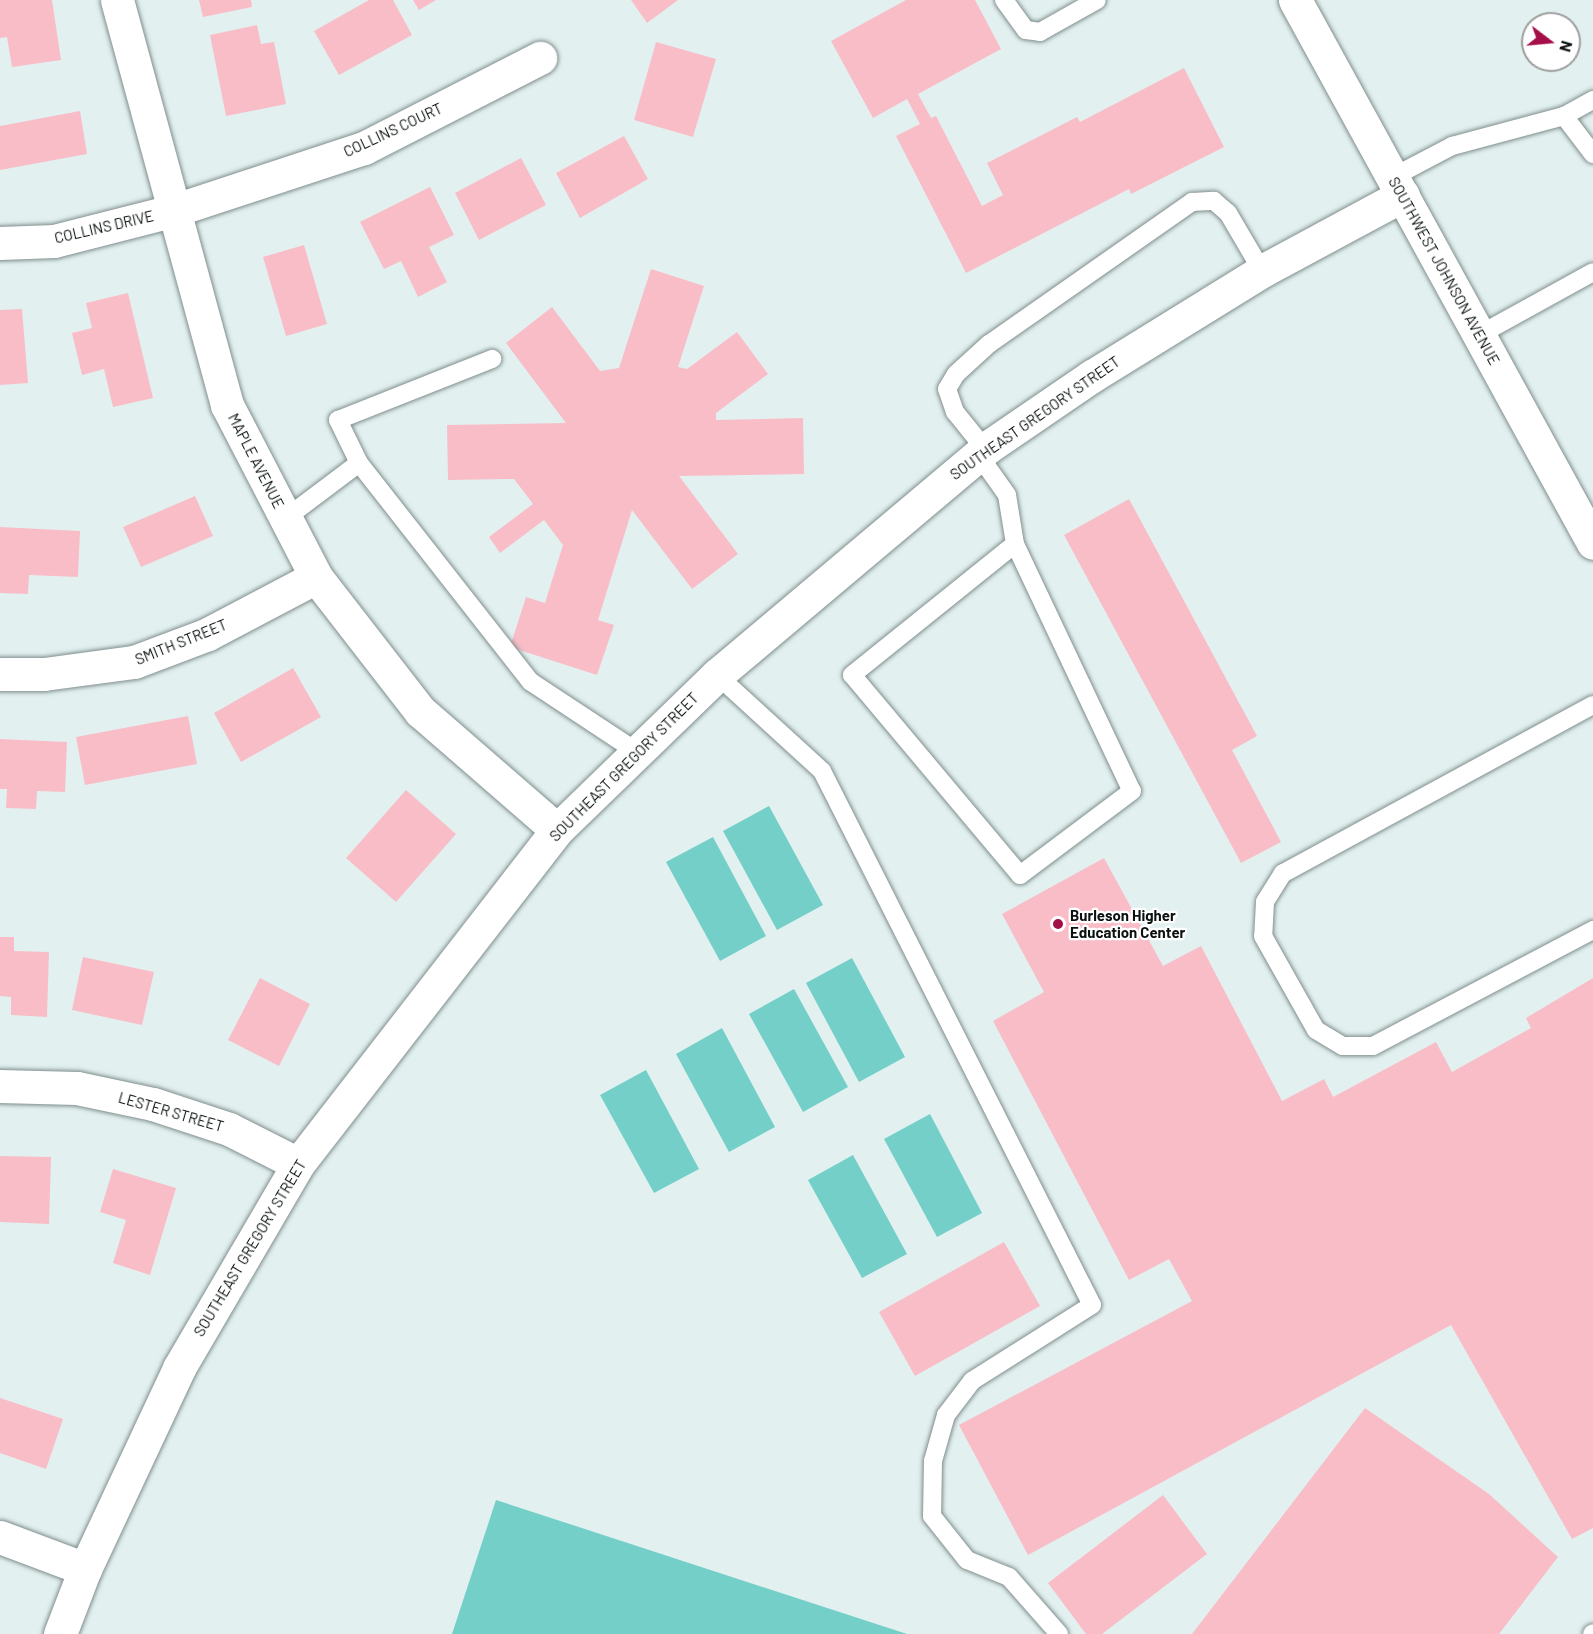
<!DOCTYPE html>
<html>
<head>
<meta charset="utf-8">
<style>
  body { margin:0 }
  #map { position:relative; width:1593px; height:1634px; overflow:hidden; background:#e2f1f0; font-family:Barlow,sans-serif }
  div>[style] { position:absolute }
  .green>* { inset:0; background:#74cfc9 }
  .building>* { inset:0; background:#f9bdc8 }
  .roads { filter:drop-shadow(0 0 2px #808e8d) drop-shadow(0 0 2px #808e8d) }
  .service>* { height:18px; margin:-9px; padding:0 9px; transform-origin:9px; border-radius:9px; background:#fff }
  .minor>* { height:33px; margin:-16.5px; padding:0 16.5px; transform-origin:16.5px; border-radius:16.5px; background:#fff }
  .tertiary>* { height:33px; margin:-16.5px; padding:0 16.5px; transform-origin:16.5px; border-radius:16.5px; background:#fff }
  .dots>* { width:16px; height:16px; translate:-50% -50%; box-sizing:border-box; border:3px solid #fff; border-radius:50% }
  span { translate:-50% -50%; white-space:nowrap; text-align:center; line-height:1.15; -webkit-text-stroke:4.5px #fff; paint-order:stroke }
  .street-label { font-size:15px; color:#0b1010 }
  .poi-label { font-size:15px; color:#0b1010; font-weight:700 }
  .left { translate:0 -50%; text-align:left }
  .north { position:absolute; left:1521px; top:12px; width:60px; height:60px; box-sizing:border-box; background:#fff; border:2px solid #9d9f9f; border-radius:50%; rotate:106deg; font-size:16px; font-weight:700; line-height:24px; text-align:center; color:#0b1010 }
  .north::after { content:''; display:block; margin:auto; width:21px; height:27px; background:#a50f49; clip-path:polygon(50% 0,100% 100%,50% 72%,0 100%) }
</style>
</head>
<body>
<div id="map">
  <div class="green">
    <i style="clip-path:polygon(769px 806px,823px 905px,777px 930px,723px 831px)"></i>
    <i style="clip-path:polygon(713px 837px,766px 936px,720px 961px,666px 862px)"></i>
    <i style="clip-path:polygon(852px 958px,905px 1057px,859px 1082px,806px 983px)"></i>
    <i style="clip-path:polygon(794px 989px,848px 1087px,803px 1112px,749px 1014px)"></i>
    <i style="clip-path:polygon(722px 1028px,775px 1127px,729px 1152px,676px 1054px)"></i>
    <i style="clip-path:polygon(646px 1070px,699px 1169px,654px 1193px,600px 1095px)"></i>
    <i style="clip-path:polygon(930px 1114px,982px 1213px,937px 1237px,884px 1139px)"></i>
    <i style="clip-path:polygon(853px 1155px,907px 1254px,862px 1278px,808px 1180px)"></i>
    <i style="clip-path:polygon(496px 1500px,907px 1634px,452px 1634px)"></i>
  </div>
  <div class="building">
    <i style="clip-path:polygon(0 0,52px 0,61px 60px,12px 67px,7px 37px,0 38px)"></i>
    <i style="clip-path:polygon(199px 0,251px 0,252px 7px,203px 17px)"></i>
    <i style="clip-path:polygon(369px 0,393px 0,412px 35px,339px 75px,314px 31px)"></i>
    <i style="clip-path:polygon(413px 0,436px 0,419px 10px)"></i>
    <i style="clip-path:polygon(631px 0,678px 0,647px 23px)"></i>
    <i style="clip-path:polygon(906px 0,975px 0,1001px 49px,918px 94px,931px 118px,936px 116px,982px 206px,1003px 195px,987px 163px,1077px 117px,1080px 122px,1184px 68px,1224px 147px,1131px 194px,1129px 189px,966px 273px,896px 136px,920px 124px,907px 99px,873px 118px,831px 41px)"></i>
    <i style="clip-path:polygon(257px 25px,261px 44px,274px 42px,286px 104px,226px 116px,210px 35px)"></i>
    <i style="clip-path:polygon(656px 42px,716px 59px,693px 137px,634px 120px)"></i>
    <i style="clip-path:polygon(80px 111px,87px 154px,0 170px,0 126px)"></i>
    <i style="clip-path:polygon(624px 136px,648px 179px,580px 218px,556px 173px)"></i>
    <i style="clip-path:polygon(521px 158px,546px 205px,479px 240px,455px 193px)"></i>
    <i style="clip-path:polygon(430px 187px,454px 235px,429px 247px,447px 282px,418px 297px,401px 261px,384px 269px,360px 222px)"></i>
    <i style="clip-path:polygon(304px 245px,327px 324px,286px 336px,263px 257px)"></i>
    <i style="clip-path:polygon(651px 269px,704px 286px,678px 367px,687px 369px,737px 332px,768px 374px,716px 413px,716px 420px,803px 418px,804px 474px,679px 476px,738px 554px,692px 589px,632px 510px,598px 620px,614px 625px,597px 675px,510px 647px,526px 597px,545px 603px,563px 545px,544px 520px,500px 553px,489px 537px,533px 504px,514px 479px,448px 480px,447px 425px,566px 423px,506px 343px,552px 307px,600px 371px,619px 368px)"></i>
    <i style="clip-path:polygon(128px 293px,153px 398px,113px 407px,104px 369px,82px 375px,72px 333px,92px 328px,86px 303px)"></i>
    <i style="clip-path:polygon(22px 309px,28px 383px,0 385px,0 310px)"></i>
    <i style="clip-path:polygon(195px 496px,213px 536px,141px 567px,123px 527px)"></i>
    <i style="clip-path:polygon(1129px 499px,1257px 736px,1232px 750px,1281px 842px,1241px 863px,1064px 535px)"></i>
    <i style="clip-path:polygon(0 527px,80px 531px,78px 577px,29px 575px,28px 594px,0 593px)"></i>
    <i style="clip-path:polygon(293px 668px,321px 717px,241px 762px,214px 713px)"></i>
    <i style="clip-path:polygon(188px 716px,197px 764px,85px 785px,76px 737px)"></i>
    <i style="clip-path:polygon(0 739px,67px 742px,65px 792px,37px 791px,36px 809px,6px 808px,7px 789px,0 789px)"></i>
    <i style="clip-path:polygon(406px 790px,456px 834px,396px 902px,346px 858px)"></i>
    <i style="clip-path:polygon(1104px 858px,1163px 966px,1201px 946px,1282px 1101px,1324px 1079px,1333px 1097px,1436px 1042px,1452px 1072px,1531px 1028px,1526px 1018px,1593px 978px,1593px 1528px,1572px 1539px,1451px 1325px,1028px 1555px,959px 1425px,1192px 1301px,1169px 1259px,1129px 1280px,993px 1021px,1044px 992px,1002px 914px)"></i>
    <i style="clip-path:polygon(0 937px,14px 937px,14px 951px,49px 952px,47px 1017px,11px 1015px,11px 997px,0 996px)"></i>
    <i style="clip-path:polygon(83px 957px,154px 972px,142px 1025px,72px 1010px)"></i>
    <i style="clip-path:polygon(260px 978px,310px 1004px,279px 1066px,228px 1040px)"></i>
    <i style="clip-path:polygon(0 1156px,51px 1157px,49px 1224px,0 1222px)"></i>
    <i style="clip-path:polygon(113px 1169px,176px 1188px,150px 1275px,113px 1263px,126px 1220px,100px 1212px)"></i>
    <i style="clip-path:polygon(1004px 1242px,1040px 1306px,915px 1376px,879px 1312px)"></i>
    <i style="clip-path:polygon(0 1398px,63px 1419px,46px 1469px,0 1453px)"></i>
    <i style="clip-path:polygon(1365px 1408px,1489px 1494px,1558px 1557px,1499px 1634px,1192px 1634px)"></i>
    <i style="clip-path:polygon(1163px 1495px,1207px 1554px,1102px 1634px,1086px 1634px,1048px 1583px)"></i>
  </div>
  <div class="roads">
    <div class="service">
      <i style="left:1004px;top:0;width:37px;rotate:54deg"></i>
      <i style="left:1026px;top:30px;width:14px;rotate:8deg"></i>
      <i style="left:1040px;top:32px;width:65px;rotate:-29.3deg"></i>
      <i style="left:1564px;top:116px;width:48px;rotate:52.7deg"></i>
      <i style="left:1393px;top:177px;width:67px;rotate:-27.7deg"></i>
      <i style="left:1452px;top:146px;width:116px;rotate:-15deg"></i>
      <i style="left:1564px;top:116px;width:33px;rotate:-29deg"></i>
      <i style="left:1479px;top:335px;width:130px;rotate:-28.9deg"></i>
      <i style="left:985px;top:449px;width:48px;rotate:-129deg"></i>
      <i style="left:955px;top:412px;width:24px;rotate:-109deg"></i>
      <i style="left:947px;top:389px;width:17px;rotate:-59deg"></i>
      <i style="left:956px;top:374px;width:45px;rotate:-42.3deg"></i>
      <i style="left:989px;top:344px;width:248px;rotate:-35deg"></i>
      <i style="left:1192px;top:202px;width:22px;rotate:-3deg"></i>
      <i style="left:1214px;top:201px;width:18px;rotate:41deg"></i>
      <i style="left:1228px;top:213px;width:67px;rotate:59.6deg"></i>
      <i style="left:978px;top:454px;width:50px;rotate:54.7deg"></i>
      <i style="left:1007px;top:495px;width:50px;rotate:80.7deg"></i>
      <i style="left:1015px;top:544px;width:273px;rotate:64.7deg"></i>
      <i style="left:1132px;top:791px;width:140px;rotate:143.1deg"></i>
      <i style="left:1020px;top:875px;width:261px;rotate:-130deg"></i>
      <i style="left:852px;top:675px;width:209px;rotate:-38.8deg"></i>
      <i style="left:359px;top:463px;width:48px;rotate:-116deg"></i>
      <i style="left:338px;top:420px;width:166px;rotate:-21.6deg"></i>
      <i style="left:286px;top:518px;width:91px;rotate:-37deg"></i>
      <i style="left:359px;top:463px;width:278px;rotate:51.9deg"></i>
      <i style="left:531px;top:682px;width:127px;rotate:33.4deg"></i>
      <i style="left:717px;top:675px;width:142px;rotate:42.4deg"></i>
      <i style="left:822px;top:771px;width:598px;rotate:63.18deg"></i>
      <i style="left:1092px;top:1305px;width:142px;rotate:147.7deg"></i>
      <i style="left:972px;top:1381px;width:43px;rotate:127.4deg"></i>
      <i style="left:946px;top:1415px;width:48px;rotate:105.8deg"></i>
      <i style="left:933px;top:1461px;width:55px;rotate:91deg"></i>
      <i style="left:932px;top:1516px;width:56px;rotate:51.5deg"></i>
      <i style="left:967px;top:1560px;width:45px;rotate:22deg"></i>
      <i style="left:1009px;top:1577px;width:76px;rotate:48.7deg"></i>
      <i style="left:1593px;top:705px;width:353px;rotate:151.5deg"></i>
      <i style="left:1283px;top:873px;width:34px;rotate:122deg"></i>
      <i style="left:1265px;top:902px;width:34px;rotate:93deg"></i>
      <i style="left:1263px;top:936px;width:108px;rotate:60.6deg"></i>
      <i style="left:1316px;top:1030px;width:31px;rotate:31deg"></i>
      <i style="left:1343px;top:1046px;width:30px"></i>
      <i style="left:1373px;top:1046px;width:249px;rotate:-27.8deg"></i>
      <i style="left:1592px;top:1634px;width:1px;rotate:-45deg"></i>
    </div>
    <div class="minor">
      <i style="left:117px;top:0;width:420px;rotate:74.8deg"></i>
      <i style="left:227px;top:405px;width:194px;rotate:62.6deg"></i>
      <i style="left:316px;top:577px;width:170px;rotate:52.2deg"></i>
      <i style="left:420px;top:711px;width:181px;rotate:41deg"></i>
      <i style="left:0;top:243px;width:54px;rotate:-2.1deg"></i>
      <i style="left:54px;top:241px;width:122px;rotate:-14.3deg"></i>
      <i style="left:172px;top:211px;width:202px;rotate:-18.2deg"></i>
      <i style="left:364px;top:148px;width:198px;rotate:-27.1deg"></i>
      <i style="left:0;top:674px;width:44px"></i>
      <i style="left:44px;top:674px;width:91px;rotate:-7.6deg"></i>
      <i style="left:134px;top:662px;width:79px;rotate:-20.7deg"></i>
      <i style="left:208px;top:634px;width:122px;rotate:-27.8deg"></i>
      <i style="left:0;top:1086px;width:77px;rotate:1.5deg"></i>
      <i style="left:77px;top:1088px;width:78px;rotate:11.9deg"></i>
      <i style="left:153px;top:1104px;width:80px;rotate:18.2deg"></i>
      <i style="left:229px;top:1129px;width:77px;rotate:26.9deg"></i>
      <i style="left:0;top:1537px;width:91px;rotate:20.6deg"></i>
      <i style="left:60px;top:1634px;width:70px;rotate:-69deg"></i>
      <i style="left:85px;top:1569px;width:222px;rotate:-64.9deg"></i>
      <i style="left:179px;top:1368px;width:236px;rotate:-59.7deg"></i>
      <i style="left:298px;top:1164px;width:423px;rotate:-52.2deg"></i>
      <i style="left:557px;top:830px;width:223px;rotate:-44.1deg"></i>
      <i style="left:717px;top:675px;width:351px;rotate:-40.1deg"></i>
      <i style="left:985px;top:449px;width:130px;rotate:-34.3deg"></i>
      <i style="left:1092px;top:376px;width:200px;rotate:-31.7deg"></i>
      <i style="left:1262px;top:271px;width:160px;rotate:-28.3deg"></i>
    </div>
    <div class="tertiary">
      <i style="left:1295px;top:0;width:619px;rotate:61.24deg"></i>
    </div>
  </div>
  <div class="dots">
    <i style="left:1058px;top:924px;background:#a50f49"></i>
  </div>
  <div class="street-label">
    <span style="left:393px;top:130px;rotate:-25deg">COLLINS COURT</span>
    <span style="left:104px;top:227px;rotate:-13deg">COLLINS DRIVE</span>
    <span style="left:1444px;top:271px;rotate:61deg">SOUTHWEST JOHNSON AVENUE</span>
    <span style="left:1035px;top:418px;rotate:-35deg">SOUTHEAST GREGORY STREET</span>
    <span style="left:256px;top:461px;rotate:63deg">MAPLE AVENUE</span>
    <span style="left:181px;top:642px;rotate:-22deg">SMITH STREET</span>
    <span style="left:624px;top:767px;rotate:-45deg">SOUTHEAST GREGORY STREET</span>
    <span style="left:171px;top:1112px;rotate:16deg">LESTER STREET</span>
    <span style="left:250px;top:1248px;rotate:-59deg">SOUTHEAST GREGORY STREET</span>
  </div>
  <div class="poi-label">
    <span class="left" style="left:1070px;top:924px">Burleson Higher<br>Education Center</span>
  </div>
  <div class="north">N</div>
</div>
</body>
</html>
